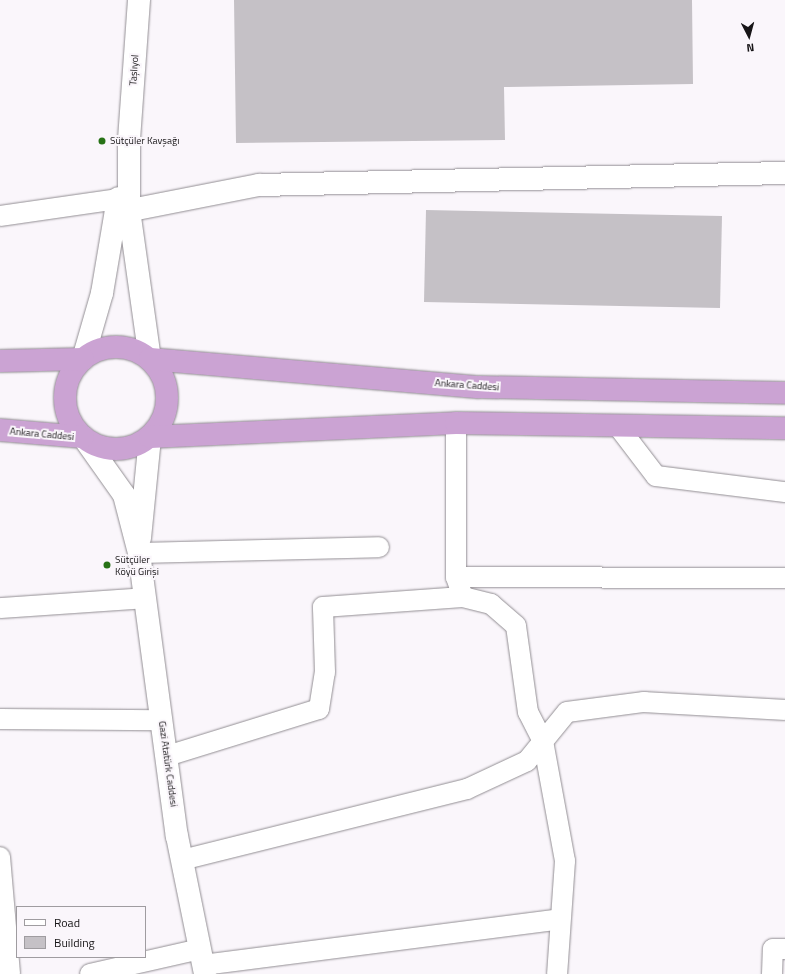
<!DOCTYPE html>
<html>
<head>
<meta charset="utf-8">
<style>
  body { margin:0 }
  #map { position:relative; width:785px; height:974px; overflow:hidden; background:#faf6fb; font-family:"Titillium Web",sans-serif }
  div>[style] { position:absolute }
  .building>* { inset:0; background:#c5c1c6 }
  .roads { filter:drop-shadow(0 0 1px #928e93) drop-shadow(0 0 1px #928e93) }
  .minor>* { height:20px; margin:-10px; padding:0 10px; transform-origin:10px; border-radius:10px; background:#fff }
  .tertiary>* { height:22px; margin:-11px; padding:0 11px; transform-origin:11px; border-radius:11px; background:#fff }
  .trunk>* { height:22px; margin:-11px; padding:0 11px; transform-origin:11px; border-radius:11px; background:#cba3d3 }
  .trunk>.ring { margin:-11px; padding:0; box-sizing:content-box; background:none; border:22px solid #cba3d3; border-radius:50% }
  .dots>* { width:11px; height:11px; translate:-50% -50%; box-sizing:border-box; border:2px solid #faf6fb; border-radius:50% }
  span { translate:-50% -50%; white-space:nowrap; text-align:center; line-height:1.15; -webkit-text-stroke:4px #faf6fb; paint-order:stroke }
  .street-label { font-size:10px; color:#171517 }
  .poi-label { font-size:10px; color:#171517 }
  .left { translate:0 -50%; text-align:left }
  .legend { position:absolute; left:16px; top:906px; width:130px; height:52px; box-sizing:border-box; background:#faf6fb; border:1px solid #9f9ca0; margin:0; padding:5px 7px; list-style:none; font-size:12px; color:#171517 }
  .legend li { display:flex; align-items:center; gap:8px; height:20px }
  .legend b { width:20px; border:1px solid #9f9ca0 }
  .north { position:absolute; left:729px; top:16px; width:40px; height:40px; -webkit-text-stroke:3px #faf6fb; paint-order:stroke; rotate:174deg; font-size:11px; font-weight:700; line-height:16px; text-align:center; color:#171517 }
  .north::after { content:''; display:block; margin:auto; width:14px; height:18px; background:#171517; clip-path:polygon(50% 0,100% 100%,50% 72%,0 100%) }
</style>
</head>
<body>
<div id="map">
  <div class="building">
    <i style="clip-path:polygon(234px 0,692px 0,693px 84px,504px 87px,505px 140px,236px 143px)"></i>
    <i style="clip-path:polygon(426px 210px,722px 216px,720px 308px,424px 302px)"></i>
  </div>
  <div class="roads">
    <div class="minor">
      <i style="left:0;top:216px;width:119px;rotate:-8.2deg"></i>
      <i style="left:456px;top:423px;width:154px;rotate:90deg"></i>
      <i style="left:456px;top:577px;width:21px;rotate:71deg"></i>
      <i style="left:463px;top:597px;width:29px;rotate:14deg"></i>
      <i style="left:491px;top:604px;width:33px;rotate:41deg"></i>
      <i style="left:516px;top:626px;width:87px;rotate:82.1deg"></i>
      <i style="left:528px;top:712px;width:33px;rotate:63deg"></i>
      <i style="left:543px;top:741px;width:122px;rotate:79.6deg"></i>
      <i style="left:565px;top:861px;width:113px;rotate:94deg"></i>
      <i style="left:617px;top:425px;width:64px;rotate:52.6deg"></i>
      <i style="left:656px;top:476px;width:130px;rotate:7.1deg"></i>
      <i style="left:139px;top:553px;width:240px;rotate:-1.4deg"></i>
      <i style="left:456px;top:577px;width:329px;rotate:0.2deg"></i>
      <i style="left:0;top:608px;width:145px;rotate:-3.9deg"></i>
      <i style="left:0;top:719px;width:162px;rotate:0.4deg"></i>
      <i style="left:167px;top:756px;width:159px;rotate:-17.2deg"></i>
      <i style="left:319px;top:709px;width:37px;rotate:-81deg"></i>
      <i style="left:325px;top:672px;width:65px;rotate:-91.8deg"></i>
      <i style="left:323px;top:607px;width:140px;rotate:-4.1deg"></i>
      <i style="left:0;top:857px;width:117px;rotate:85.1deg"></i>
      <i style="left:182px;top:860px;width:294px;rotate:-14deg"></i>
      <i style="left:467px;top:789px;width:66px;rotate:-25deg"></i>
      <i style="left:527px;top:761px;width:63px;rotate:-50.8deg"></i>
      <i style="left:567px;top:712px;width:78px;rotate:-7.4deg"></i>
      <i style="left:644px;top:702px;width:141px;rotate:3.2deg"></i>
      <i style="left:203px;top:965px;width:360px;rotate:-7.3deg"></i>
      <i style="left:90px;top:974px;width:113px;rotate:-12.8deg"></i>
      <i style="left:772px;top:974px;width:25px;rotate:-88deg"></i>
      <i style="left:773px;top:949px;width:12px"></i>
    </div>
    <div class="tertiary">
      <i style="left:139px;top:0;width:139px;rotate:94.1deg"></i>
      <i style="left:129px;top:139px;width:71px;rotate:90deg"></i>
      <i style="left:129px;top:210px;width:150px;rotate:82deg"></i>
      <i style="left:116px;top:213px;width:146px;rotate:-11.1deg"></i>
      <i style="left:259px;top:185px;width:526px;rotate:-1.31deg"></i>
      <i style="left:83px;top:359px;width:69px;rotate:-73.9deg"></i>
      <i style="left:102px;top:293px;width:96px;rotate:-80.4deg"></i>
      <i style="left:83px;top:437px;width:71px;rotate:54.7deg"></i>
      <i style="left:124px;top:495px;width:60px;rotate:75.5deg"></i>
      <i style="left:139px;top:553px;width:286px;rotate:82.4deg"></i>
      <i style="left:177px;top:836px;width:141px;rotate:78.5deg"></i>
      <i style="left:140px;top:538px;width:101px;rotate:-84.3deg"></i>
    </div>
    <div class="trunk">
      <i class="ring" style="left:65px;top:347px;width:80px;height:80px"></i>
      <i style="left:150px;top:359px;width:330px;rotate:4.9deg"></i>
      <i style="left:479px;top:387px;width:306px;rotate:1.1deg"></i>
      <i style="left:0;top:361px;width:83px;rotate:-1.4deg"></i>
      <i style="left:0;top:430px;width:83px;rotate:4.8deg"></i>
      <i style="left:150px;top:437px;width:306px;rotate:-2.6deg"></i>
      <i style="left:456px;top:423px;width:329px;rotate:0.9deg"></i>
    </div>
  </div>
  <div class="dots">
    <i style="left:102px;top:141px;background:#277216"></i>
    <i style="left:107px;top:565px;background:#277216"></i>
  </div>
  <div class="street-label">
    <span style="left:134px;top:70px;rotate:-86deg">Taşlıyol</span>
    <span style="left:467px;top:385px;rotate:4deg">Ankara Caddesi</span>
    <span style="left:42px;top:434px;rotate:5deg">Ankara Caddesi</span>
    <span style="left:168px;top:764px;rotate:82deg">Gazi Atatürk Caddesi</span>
  </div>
  <div class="poi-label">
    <span class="left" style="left:110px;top:141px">Sütçüler Kavşağı</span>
    <span class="left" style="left:115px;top:565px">Sütçüler<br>Köyü Girişi</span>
  </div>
  <ul class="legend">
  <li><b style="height:5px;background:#fff"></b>Road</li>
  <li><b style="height:11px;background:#c5c1c6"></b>Building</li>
  </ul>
  <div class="north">N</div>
</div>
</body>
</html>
